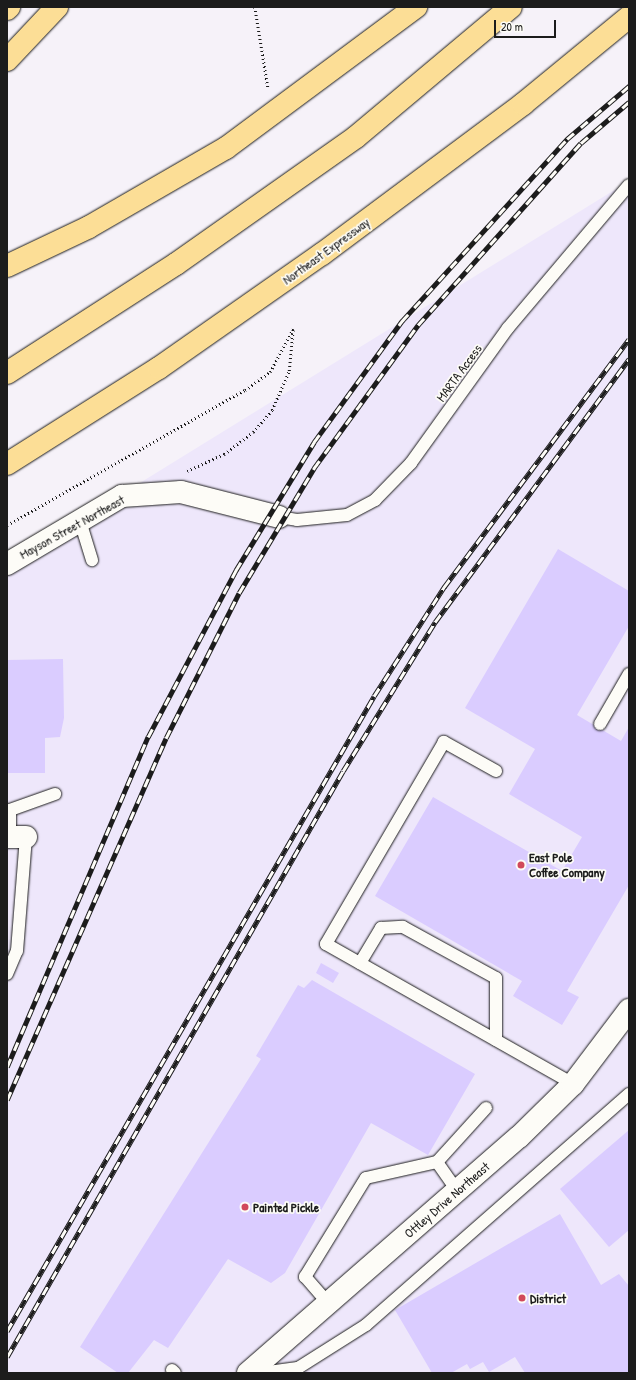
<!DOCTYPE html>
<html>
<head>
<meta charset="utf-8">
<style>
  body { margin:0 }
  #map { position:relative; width:636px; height:1380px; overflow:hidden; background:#f6f2f9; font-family:"Patrick Hand",sans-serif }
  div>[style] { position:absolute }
  .built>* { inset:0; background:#eee7fb }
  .building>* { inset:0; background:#daccff }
  .path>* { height:2.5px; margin-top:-1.25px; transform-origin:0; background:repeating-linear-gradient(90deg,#1c1c1c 0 1px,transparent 0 4px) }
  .roads { filter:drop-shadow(0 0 1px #1c1c1c) drop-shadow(0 0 1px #1c1c1c) }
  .lane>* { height:12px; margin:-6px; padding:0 6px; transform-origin:6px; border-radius:6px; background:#fdfcf7 }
  .street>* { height:22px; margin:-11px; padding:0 11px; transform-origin:11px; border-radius:11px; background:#fdfcf7 }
  .secondary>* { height:22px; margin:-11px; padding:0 11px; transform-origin:11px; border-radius:11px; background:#fdfcf7 }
  .highway>* { height:22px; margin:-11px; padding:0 11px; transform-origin:11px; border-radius:11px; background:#fcde96 }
  .rail>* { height:4.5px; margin-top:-2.25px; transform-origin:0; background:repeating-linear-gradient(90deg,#fdfcf7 0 9px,#1c1c1c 0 18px); box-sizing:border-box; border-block:1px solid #1c1c1c }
  .dots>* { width:11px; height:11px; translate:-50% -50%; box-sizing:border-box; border:2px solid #fdfcf7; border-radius:50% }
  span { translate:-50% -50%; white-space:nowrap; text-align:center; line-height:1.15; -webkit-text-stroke:3.5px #fdfcf7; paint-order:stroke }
  .street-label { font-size:13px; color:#1c1c1c }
  .poi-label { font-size:13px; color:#1c1c1c; font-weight:700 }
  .left { translate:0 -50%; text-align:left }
  .frame { position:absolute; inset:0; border:8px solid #1c1c1c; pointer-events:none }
  .scale { position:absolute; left:494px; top:20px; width:62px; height:18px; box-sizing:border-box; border:2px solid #1c1c1c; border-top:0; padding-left:5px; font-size:12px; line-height:14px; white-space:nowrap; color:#1c1c1c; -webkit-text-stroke:3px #fdfcf7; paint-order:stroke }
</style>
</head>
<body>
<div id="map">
  <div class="built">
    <i style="clip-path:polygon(629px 181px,629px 1373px,7px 1373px,7px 565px)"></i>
  </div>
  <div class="building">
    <i style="clip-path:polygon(558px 549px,629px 591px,629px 626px,577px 715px,621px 741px,629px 727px,629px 885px,567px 991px,579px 997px,562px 1025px,513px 996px,522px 981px,375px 896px,433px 797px,562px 871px,582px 837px,509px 794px,535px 749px,465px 708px)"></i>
    <i style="clip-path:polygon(63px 659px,64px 718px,60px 737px,45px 738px,45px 773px,7px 773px,7px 660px)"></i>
    <i style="clip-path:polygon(321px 963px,339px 973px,333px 983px,316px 973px)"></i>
    <i style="clip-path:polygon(312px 980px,475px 1074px,428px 1155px,371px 1123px,285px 1273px,271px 1283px,228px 1259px,168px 1348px,154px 1340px,128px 1373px,118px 1373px,80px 1347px,261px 1059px,256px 1056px,298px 985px,304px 988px)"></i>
    <i style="clip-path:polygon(629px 1130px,629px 1230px,609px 1247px,560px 1189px)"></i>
    <i style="clip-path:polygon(560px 1214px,601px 1285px,619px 1274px,629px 1286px,629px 1373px,525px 1373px,515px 1357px,489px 1372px,483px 1362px,470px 1369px,467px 1364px,451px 1373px,432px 1373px,395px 1310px)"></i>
  </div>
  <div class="path">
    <i style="left:255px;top:7px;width:81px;rotate:80.8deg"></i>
    <i style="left:187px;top:471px;width:41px;rotate:-24.7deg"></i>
    <i style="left:224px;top:454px;width:36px;rotate:-37deg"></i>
    <i style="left:253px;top:432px;width:29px;rotate:-49deg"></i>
    <i style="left:272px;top:410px;width:43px;rotate:-66.4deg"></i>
    <i style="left:289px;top:371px;width:42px;rotate:-84.6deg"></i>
    <i style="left:7px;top:525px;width:274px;rotate:-29.6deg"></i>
    <i style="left:245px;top:390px;width:31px;rotate:-36deg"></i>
    <i style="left:270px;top:372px;width:49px;rotate:-61.9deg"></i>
  </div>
  <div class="roads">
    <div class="lane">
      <i style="left:279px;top:517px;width:18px;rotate:9deg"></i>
      <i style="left:297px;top:520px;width:50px;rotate:-5.7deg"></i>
      <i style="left:347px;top:515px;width:32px;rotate:-28deg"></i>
      <i style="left:375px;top:500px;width:52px;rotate:-45.8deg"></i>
      <i style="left:411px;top:463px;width:166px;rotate:-54.3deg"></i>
      <i style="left:508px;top:328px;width:187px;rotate:-49.8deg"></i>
      <i style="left:80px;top:521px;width:41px;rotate:72.9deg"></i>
      <i style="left:600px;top:724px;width:58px;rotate:-59.9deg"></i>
      <i style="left:496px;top:771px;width:60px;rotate:-150.9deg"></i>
      <i style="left:444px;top:742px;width:234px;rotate:120.3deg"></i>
      <i style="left:326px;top:944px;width:284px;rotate:29.5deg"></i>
      <i style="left:10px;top:837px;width:27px;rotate:-90deg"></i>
      <i style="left:10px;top:810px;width:48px;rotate:-19.6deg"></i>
      <i style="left:360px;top:963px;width:41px;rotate:-59deg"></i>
      <i style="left:381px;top:928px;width:22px;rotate:-3deg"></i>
      <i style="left:403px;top:927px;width:106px;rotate:28.7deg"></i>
      <i style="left:496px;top:978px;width:62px;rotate:90deg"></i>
      <i style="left:7px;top:974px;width:25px;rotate:-67deg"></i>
      <i style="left:17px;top:951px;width:114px;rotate:-85.5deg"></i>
      <i style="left:437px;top:1162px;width:35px;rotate:55deg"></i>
      <i style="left:328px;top:1303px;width:35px;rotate:-131deg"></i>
      <i style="left:305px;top:1277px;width:116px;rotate:-58.4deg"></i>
      <i style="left:366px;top:1178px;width:73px;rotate:-12.7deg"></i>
      <i style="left:437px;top:1162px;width:73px;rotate:-47.8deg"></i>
      <i style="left:172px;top:1370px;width:4px;rotate:45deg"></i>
      <i style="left:261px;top:1373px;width:37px;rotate:-8deg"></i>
      <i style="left:298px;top:1368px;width:80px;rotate:-32.3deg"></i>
      <i style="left:366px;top:1325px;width:350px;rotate:-41.3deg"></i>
    </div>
    <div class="street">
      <i style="left:7px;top:564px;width:134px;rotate:-30.6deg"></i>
      <i style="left:122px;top:496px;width:59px;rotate:-3.9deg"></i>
      <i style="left:181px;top:492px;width:101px;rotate:14.3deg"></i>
      <i style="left:7px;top:837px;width:19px"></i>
    </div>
    <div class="secondary">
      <i style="left:248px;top:1373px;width:359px;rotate:-41.1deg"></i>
      <i style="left:519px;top:1137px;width:76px;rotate:-44.5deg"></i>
      <i style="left:573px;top:1084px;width:93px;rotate:-52.9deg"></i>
    </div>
    <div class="highway">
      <i style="left:7px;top:9px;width:3px;rotate:-45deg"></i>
      <i style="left:7px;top:60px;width:73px;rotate:-46.7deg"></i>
      <i style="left:7px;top:266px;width:91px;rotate:-25.4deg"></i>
      <i style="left:89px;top:227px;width:158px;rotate:-30deg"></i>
      <i style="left:226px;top:148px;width:237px;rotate:-36.6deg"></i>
      <i style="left:7px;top:373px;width:201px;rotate:-32.8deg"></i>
      <i style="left:176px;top:264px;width:220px;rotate:-35.2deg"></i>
      <i style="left:356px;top:137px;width:202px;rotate:-40deg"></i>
      <i style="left:7px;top:464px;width:180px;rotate:-32.3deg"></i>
      <i style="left:159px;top:368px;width:199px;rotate:-35deg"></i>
      <i style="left:322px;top:254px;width:251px;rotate:-36.7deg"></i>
      <i style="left:523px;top:104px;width:137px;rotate:-39.4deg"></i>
    </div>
  </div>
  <div class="rail">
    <i style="left:7px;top:1067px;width:359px;rotate:-66.9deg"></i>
    <i style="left:148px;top:737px;width:189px;rotate:-62.2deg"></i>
    <i style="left:236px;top:570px;width:150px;rotate:-58.6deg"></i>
    <i style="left:314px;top:442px;width:150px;rotate:-54deg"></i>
    <i style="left:402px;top:321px;width:246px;rotate:-47.8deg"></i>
    <i style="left:567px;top:139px;width:82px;rotate:-40.5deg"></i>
    <i style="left:7px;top:1100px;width:395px;rotate:-66.3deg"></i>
    <i style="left:166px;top:738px;width:162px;rotate:-63.3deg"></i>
    <i style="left:239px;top:593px;width:146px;rotate:-59deg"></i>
    <i style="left:314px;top:468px;width:177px;rotate:-54deg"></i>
    <i style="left:418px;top:325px;width:244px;rotate:-48.2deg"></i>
    <i style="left:581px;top:143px;width:63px;rotate:-40.5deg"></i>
    <i style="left:7px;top:1331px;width:733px;rotate:-59.97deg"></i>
    <i style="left:374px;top:696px;width:130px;rotate:-57.3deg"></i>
    <i style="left:444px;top:587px;width:309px;rotate:-53.3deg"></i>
    <i style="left:7px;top:1357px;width:675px;rotate:-60.17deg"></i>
    <i style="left:343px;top:771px;width:175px;rotate:-58.3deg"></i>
    <i style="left:435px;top:622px;width:327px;rotate:-53.6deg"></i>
  </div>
  <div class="dots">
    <i style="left:521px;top:865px;background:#d1495b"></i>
    <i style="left:245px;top:1207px;background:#d1495b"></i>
    <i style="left:522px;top:1298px;background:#d1495b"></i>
  </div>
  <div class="street-label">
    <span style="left:326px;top:251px;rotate:-36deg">Northeast Expressway</span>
    <span style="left:459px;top:373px;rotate:-54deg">MARTA Access</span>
    <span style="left:72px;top:527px;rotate:-29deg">Mayson Street Northeast</span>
    <span style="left:447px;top:1200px;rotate:-41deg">Ottley Drive Northeast</span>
  </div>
  <div class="poi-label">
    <span class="left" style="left:529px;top:865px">East Pole<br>Coffee Company</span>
    <span class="left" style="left:253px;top:1207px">Painted Pickle</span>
    <span class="left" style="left:530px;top:1298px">District</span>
  </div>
  <div class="frame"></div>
  <div class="scale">20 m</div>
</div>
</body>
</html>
